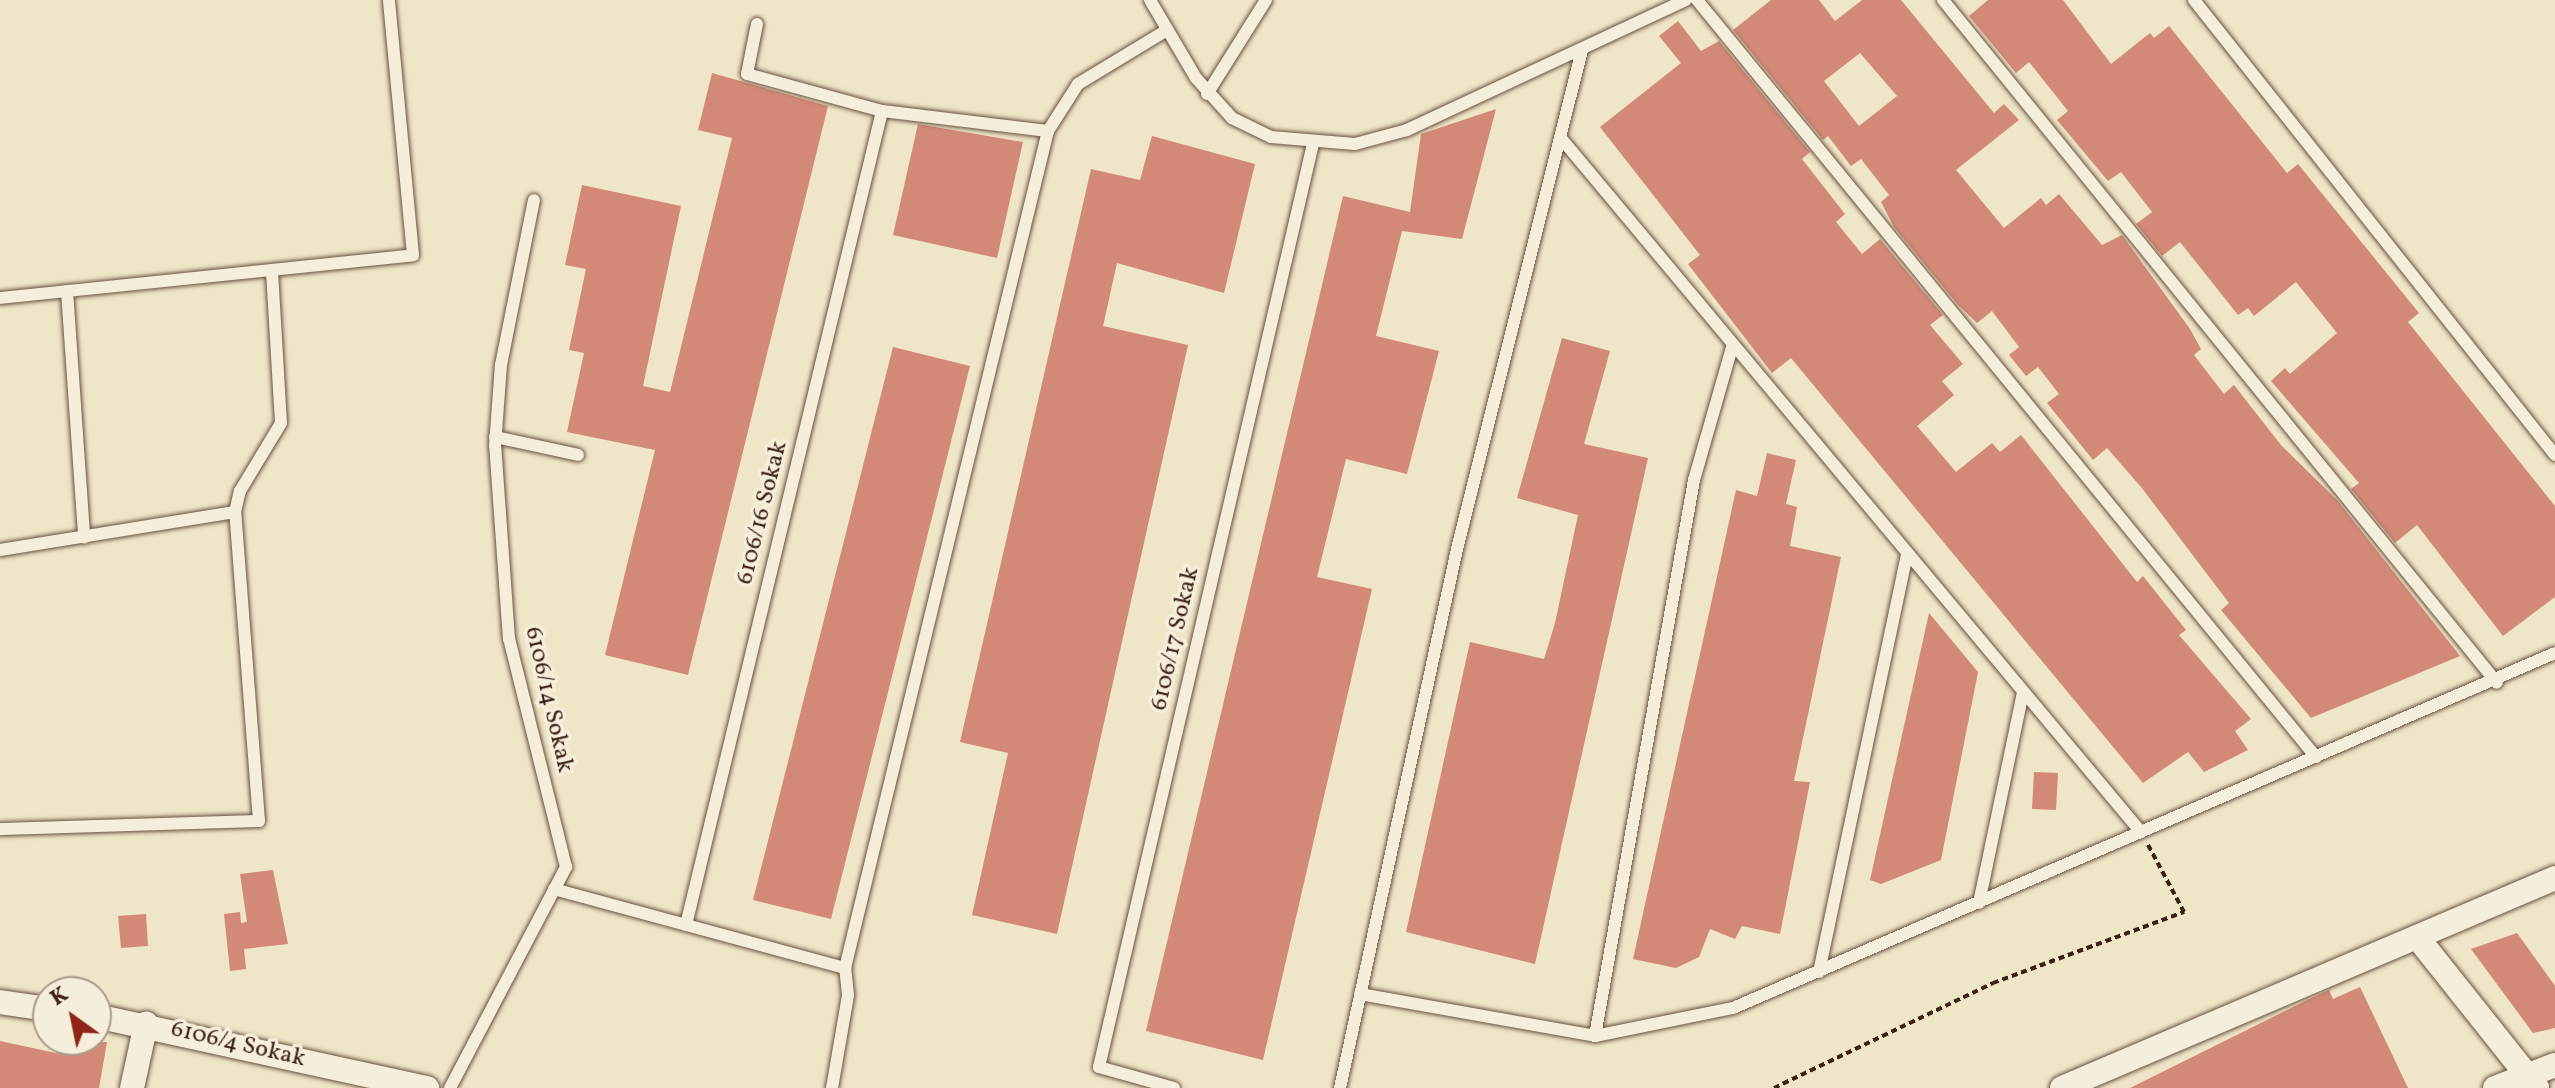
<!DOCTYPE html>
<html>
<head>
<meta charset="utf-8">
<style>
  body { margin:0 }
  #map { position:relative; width:2555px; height:1088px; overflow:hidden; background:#efe5c7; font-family:Vollkorn,serif }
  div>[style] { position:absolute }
  .building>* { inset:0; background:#d38977 }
  .path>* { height:4px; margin-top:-2px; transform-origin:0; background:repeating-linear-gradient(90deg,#3b2013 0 6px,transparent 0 10px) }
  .roads { filter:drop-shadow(0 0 2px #685140) drop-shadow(0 0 2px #685140) }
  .lane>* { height:12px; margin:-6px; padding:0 6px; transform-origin:6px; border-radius:6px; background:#f5eedb }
  .street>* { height:24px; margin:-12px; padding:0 12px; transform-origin:12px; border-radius:12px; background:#f5eedb }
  span { translate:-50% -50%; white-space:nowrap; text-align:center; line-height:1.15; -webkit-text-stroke:7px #f5eedb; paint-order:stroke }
  .street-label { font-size:24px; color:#3b2013 }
  .north { position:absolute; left:32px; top:976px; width:80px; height:80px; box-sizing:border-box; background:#f5eedb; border:2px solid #ab9c8b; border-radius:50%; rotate:327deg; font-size:22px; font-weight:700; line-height:32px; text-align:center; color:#3b2013 }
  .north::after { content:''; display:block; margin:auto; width:28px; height:36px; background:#8f2418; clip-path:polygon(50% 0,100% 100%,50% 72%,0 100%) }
</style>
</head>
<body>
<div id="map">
  <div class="building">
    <i style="clip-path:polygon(evenodd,1771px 0,1819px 0,1835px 21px,1862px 0,1901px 0,1994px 113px,2004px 104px,2019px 120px,1956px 170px,2004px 228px,2041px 198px,2046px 205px,2059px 194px,2102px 245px,2122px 235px,2190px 329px,2201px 349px,2194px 355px,2224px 394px,2234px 385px,2281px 445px,2337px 500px,2460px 656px,2311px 718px,2221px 610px,2229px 603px,2141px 487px,2107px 448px,2093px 460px,2047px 403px,2059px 394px,2038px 367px,2026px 376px,2009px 355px,2019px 347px,1992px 311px,1977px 323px,1958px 305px,1894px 227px,1881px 202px,1889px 195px,1861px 159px,1851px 166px,1828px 136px,1823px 140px,1733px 30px,1771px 0,1860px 53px,1897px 96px,1859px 126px,1824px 81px,1860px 53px)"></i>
    <i style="clip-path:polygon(1988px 0,2063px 0,2111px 64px,2150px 33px,2154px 38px,2169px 26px,2287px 173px,2298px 164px,2419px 313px,2408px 322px,2555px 506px,2555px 597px,2503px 636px,2417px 525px,2395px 543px,2351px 489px,2359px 483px,2271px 381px,2285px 368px,2290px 374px,2337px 333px,2296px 282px,2254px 316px,2248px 308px,2238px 315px,2180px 242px,2162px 256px,2136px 224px,2152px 212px,2121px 172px,2108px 181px,2057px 120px,2068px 111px,2029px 62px,2016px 73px,1969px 16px)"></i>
    <i style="clip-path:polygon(1678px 21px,1701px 51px,1719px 41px,1810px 152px,1802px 159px,1845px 214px,1836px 222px,1862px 254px,1880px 239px,1943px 315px,1930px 325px,1963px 364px,1942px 381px,1954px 395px,1917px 426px,1956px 472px,1992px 443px,2000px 452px,2021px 435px,2137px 582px,2143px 576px,2186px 630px,2179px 635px,2251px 719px,2235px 731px,2248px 750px,2204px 772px,2188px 752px,2143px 783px,1791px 358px,1772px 373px,1688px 264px,1700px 255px,1600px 127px,1681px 63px,1659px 36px)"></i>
    <i style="clip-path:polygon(712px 73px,828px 106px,688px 675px,605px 655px,655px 450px,567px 432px,584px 353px,569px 350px,586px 269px,565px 265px,582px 185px,681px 206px,643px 386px,670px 392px,732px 138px,698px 130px)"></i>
    <i style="clip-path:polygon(1496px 109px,1462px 239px,1402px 231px,1376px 336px,1439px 351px,1407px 474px,1346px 459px,1317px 577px,1372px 589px,1263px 1060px,1146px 1031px,1343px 196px,1410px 212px,1421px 134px)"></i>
    <i style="clip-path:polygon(918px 124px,1023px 142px,997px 258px,893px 235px)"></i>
    <i style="clip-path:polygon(1152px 136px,1255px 164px,1224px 293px,1117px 263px,1103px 326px,1188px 345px,1057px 934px,972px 915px,1008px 753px,960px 742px,1091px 169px,1140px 180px)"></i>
    <i style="clip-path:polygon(1562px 338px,1610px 351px,1584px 444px,1648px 458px,1535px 964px,1406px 932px,1470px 642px,1544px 659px,1555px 623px,1578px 515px,1517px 498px)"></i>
    <i style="clip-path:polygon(893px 347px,970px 366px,831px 919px,753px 900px)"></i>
    <i style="clip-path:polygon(1767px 453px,1796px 460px,1786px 504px,1797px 507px,1790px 546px,1841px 557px,1794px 781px,1810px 782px,1780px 934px,1742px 926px,1735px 939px,1710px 929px,1699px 957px,1676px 968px,1633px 959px,1736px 490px,1757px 496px)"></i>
    <i style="clip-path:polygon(1929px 613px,1978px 672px,1941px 860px,1881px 884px,1870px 880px)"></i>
    <i style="clip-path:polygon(2034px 772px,2058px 773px,2056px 810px,2032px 809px)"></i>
    <i style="clip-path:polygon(273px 870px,288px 944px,244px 949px,246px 969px,230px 971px,224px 914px,240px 912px,241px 923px,247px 922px,240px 874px)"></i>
    <i style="clip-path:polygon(146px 914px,148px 946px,121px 948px,118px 916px)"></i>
    <i style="clip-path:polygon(2517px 933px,2555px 986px,2555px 1028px,2533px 1033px,2471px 949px)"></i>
    <i style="clip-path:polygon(2360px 987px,2408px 1088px,2130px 1088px,2305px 1001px,2329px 990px,2333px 999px)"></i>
    <i style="clip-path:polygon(58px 1040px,107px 1042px,99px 1088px,0 1088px,0 1041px,56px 1053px)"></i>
  </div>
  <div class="path">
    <i style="left:1774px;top:1088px;width:243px;rotate:-25.6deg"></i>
    <i style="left:1993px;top:983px;width:204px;rotate:-20.4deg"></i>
    <i style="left:2184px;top:912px;width:78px;rotate:-118.2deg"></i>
  </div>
  <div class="roads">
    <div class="lane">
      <i style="left:1150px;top:0;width:91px;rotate:59.5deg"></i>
      <i style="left:1196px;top:78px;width:54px;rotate:48deg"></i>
      <i style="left:1232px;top:118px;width:43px;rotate:26deg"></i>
      <i style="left:1271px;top:137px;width:84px;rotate:4.8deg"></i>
      <i style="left:1355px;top:144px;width:54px;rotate:-15.1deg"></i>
      <i style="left:1407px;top:130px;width:308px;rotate:-25deg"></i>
      <i style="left:1697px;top:0;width:978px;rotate:50.73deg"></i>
      <i style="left:1943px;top:0;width:879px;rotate:50.95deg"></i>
      <i style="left:2194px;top:0;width:581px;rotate:51.57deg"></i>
      <i style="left:757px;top:24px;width:51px;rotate:101.3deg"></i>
      <i style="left:747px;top:74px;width:140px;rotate:15.3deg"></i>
      <i style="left:882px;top:111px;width:167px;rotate:6.9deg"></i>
      <i style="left:1207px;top:94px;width:111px;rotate:-57.9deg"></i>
      <i style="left:1560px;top:137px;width:906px;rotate:50.11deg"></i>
      <i style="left:67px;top:291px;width:247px;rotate:86deg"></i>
      <i style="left:0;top:298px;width:415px;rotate:-5.9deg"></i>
      <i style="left:413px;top:255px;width:256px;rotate:-95.4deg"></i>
      <i style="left:495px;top:437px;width:85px;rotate:12.2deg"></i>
      <i style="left:0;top:550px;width:238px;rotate:-9.2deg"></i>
      <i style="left:0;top:829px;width:259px;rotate:-1.8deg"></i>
      <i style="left:259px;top:821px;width:310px;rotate:-94.4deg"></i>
      <i style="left:235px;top:512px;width:22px;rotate:-77deg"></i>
      <i style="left:240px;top:491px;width:79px;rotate:-58.9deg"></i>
      <i style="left:281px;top:423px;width:153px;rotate:-93.4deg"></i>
      <i style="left:554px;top:889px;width:302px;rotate:15.2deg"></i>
      <i style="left:845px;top:968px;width:861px;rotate:-76.37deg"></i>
      <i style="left:1048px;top:131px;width:56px;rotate:-57.4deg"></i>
      <i style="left:1078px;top:84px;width:102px;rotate:-31.3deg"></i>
      <i style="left:1979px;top:903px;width:215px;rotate:-78.2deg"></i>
      <i style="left:686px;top:925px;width:837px;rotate:-76.46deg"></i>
      <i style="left:1819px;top:972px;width:425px;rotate:-78.1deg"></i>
      <i style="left:1360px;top:994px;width:239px;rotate:10.1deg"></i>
      <i style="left:1595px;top:1036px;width:141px;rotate:-11.5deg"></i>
      <i style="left:1733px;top:1008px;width:895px;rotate:-23.36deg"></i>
      <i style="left:1595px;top:1036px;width:565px;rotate:-79.9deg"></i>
      <i style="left:1694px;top:480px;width:141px;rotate:-74deg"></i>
      <i style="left:450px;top:1088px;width:250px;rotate:-62.3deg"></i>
      <i style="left:566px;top:867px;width:235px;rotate:-104deg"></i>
      <i style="left:509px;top:639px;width:194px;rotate:-94.1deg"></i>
      <i style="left:495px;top:446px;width:81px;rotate:-85.8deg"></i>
      <i style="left:501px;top:365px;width:168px;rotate:-78.7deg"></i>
      <i style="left:832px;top:1088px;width:94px;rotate:-80.2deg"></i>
      <i style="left:848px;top:995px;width:27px;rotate:-96deg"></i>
      <i style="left:1174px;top:1088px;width:78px;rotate:-164.4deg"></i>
      <i style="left:1099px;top:1067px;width:947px;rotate:-76.95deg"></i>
      <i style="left:1340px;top:1088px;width:552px;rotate:-77.75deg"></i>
      <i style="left:1457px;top:549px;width:514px;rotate:-75.94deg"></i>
    </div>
    <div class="street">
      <i style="left:2417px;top:937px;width:193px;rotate:51.5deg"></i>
      <i style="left:0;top:1002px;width:49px;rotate:8.3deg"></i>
      <i style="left:96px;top:1016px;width:339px;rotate:12.3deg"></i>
      <i style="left:132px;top:1088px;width:66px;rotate:-77.7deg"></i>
      <i style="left:2062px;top:1088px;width:536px;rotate:-23.07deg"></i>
      <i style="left:2495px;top:1088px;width:64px;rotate:-21deg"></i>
    </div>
  </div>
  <div class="street-label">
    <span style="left:763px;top:513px;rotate:-76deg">6106/16 Sokak</span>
    <span style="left:1176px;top:639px;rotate:-77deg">6106/17 Sokak</span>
    <span style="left:548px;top:700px;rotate:77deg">6106/14 Sokak</span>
    <span style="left:238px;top:1045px;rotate:13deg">6106/4 Sokak</span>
  </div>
  <div class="north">K</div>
</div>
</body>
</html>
